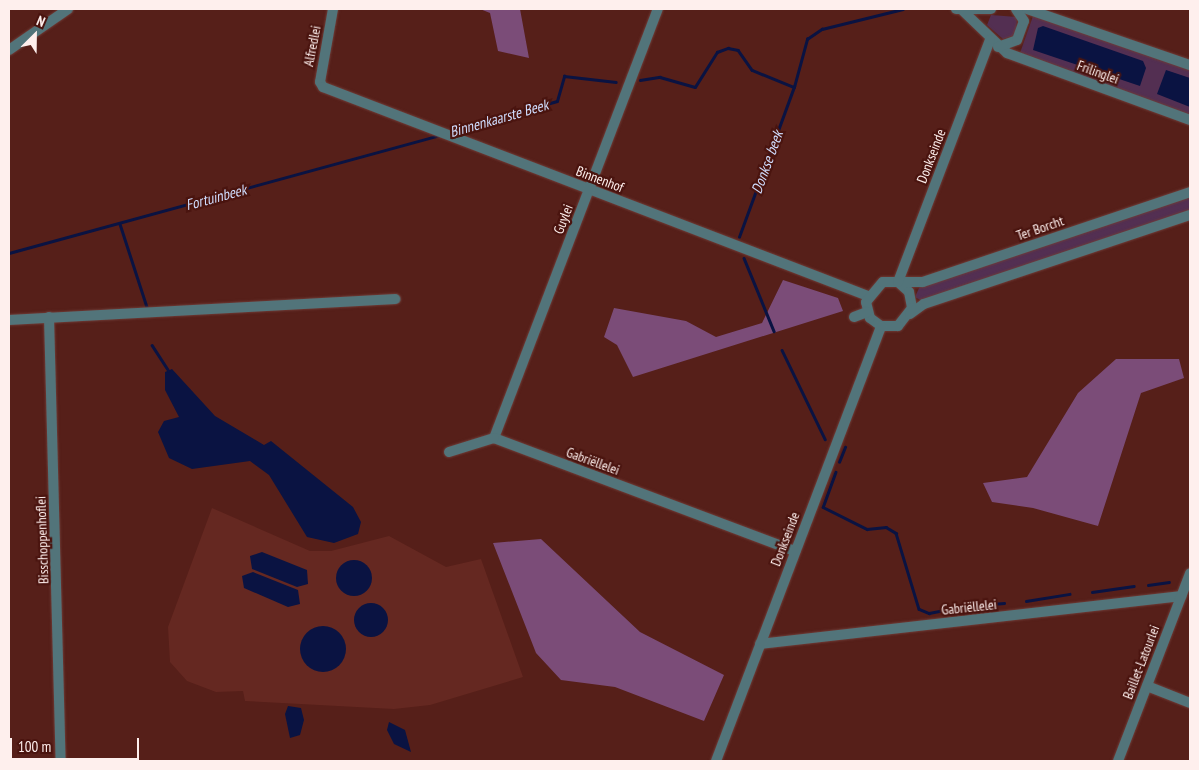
<!DOCTYPE html>
<html>
<head>
<meta charset="utf-8">
<style>
  body { margin:0 }
  #map { position:relative; width:1199px; height:770px; overflow:hidden; background:#561f19; font-family:"PT Sans Narrow",sans-serif }
  div>[style] { position:absolute }
  .built>* { inset:0; background:#652821 }
  .green>* { inset:0; background:#532f52 }
  .forest>* { inset:0; background:#7b4c78 }
  .water>* { inset:0; background:#0a1342 }
  .round { border-radius:50% }
  .stream>* { height:2.5px; margin:-1.25px; padding:0 1.25px; transform-origin:1.25px; border-radius:1.25px; background:#0a1342 }
  .roads { filter:drop-shadow(0 0 1px #6e3c37) drop-shadow(0 0 1px #6e3c37) }
  .minor>* { height:10px; margin:-5px; padding:0 5px; transform-origin:5px; border-radius:5px; background:#52747a }
  span { translate:-50% -50%; white-space:nowrap; text-align:center; line-height:1.15; -webkit-text-stroke:4.5px #4a140f; paint-order:stroke }
  .street-label { font-size:14px; color:#feefed }
  .water-label { font-size:15px; color:#d1deff; font-style:italic }
  .frame { position:absolute; inset:0; border:10px solid #feefed; pointer-events:none }
  .north { position:absolute; left:10px; top:10px; width:50px; height:50px; -webkit-text-stroke:4px #4a140f; paint-order:stroke; rotate:23deg; font-size:14px; font-weight:700; line-height:20px; text-align:center; color:#feefed }
  .north::after { content:''; display:block; margin:auto; width:18px; height:22px; background:#feefed; clip-path:polygon(50% 0,100% 100%,50% 72%,0 100%) }
  .scale { position:absolute; left:10px; top:738px; width:129px; height:22px; box-sizing:border-box; border:2px solid #feefed; border-top:0; padding-left:6px; font-size:15px; line-height:18px; white-space:nowrap; color:#feefed; -webkit-text-stroke:4px #4a140f; paint-order:stroke }
</style>
</head>
<body>
<div id="map">
  <div class="built">
    <i style="clip-path:polygon(212px 508px,310px 551px,331px 551px,389px 536px,446px 567px,481px 559px,523px 677px,430px 705px,394px 709px,245px 701px,243px 691px,216px 692px,187px 681px,170px 662px,168px 627px)"></i>
  </div>
  <div class="green">
    <i style="clip-path:polygon(991px 15px,1017px 17px,1016px 35px,1003px 39px,987px 25px)"></i>
    <i style="clip-path:polygon(1033px 16px,1190px 69px,1190px 116px,1020px 53px)"></i>
    <i style="clip-path:polygon(1190px 196px,1190px 212px,922px 301px,915px 297px,920px 286px)"></i>
  </div>
  <div class="forest">
    <i style="clip-path:polygon(480px 9px,520px 9px,529px 58px,498px 51px,490px 13px)"></i>
    <i style="clip-path:polygon(783px 280px,838px 298px,843px 311px,633px 377px,617px 345px,604px 337px,614px 308px,686px 321px,716px 337px,762px 323px)"></i>
    <i style="clip-path:polygon(1116px 359px,1179px 359px,1184px 378px,1141px 393px,1098px 526px,1033px 508px,992px 502px,983px 483px,1027px 477px,1078px 393px)"></i>
    <i style="clip-path:polygon(541px 539px,640px 632px,724px 675px,704px 721px,615px 687px,561px 680px,536px 653px,493px 543px)"></i>
  </div>
  <div class="water">
    <i style="clip-path:polygon(1043px 26px,1143px 61px,1146px 68px,1140px 86px,1033px 50px,1038px 28px)"></i>
    <i style="clip-path:polygon(1166px 70px,1190px 78px,1190px 107px,1157px 94px)"></i>
    <i style="clip-path:polygon(172px 369px,215px 416px,264px 445px,271px 441px,353px 507px,361px 522px,358px 534px,334px 543px,307px 537px,269px 475px,250px 461px,192px 469px,169px 458px,158px 432px,164px 421px,179px 417px,165px 390px,165px 372px)"></i>
    <i style="clip-path:polygon(262px 552px,307px 570px,308px 584px,297px 587px,252px 569px,250px 556px)"></i>
    <i class="round" style="left:336px;top:560px;width:36px;height:36px"></i>
    <i style="clip-path:polygon(253px 572px,298px 590px,300px 604px,288px 607px,244px 588px,242px 576px)"></i>
    <i class="round" style="left:354px;top:603px;width:34px;height:34px"></i>
    <i class="round" style="left:300px;top:626px;width:46px;height:46px"></i>
    <i style="clip-path:polygon(288px 706px,301px 708px,304px 720px,300px 735px,290px 738px,285px 714px)"></i>
    <i style="clip-path:polygon(389px 722px,405px 730px,411px 752px,394px 744px,387px 730px)"></i>
  </div>
  <div class="stream">
    <i style="left:640px;top:80px;width:20px;rotate:-9deg"></i>
    <i style="left:660px;top:77px;width:36px;rotate:16deg"></i>
    <i style="left:695px;top:87px;width:41px;rotate:-57.8deg"></i>
    <i style="left:717px;top:52px;width:12px;rotate:-20deg"></i>
    <i style="left:728px;top:48px;width:10px;rotate:11deg"></i>
    <i style="left:738px;top:50px;width:24px;rotate:55deg"></i>
    <i style="left:752px;top:70px;width:45px;rotate:22deg"></i>
    <i style="left:794px;top:87px;width:50px;rotate:-74.8deg"></i>
    <i style="left:807px;top:39px;width:18px;rotate:-34deg"></i>
    <i style="left:822px;top:29px;width:83px;rotate:-13.9deg"></i>
    <i style="left:449px;top:132px;width:112px;rotate:-16deg"></i>
    <i style="left:557px;top:101px;width:26px;rotate:-74deg"></i>
    <i style="left:564px;top:76px;width:52px;rotate:6.6deg"></i>
    <i style="left:120px;top:224px;width:87px;rotate:72deg"></i>
    <i style="left:739px;top:237px;width:160px;rotate:-69.9deg"></i>
    <i style="left:9px;top:253px;width:446px;rotate:-15.3deg"></i>
    <i style="left:744px;top:258px;width:79px;rotate:67.7deg"></i>
    <i style="left:152px;top:345px;width:30px;rotate:57deg"></i>
    <i style="left:782px;top:350px;width:99px;rotate:64.2deg"></i>
    <i style="left:839px;top:462px;width:16px;rotate:-68deg"></i>
    <i style="left:836px;top:472px;width:37px;rotate:110deg"></i>
    <i style="left:823px;top:507px;width:49px;rotate:26.6deg"></i>
    <i style="left:867px;top:529px;width:19px;rotate:-6deg"></i>
    <i style="left:886px;top:527px;width:12px;rotate:31deg"></i>
    <i style="left:896px;top:533px;width:79px;rotate:73.2deg"></i>
    <i style="left:919px;top:609px;width:11px;rotate:22deg"></i>
    <i style="left:929px;top:613px;width:42px;rotate:-11deg"></i>
    <i style="left:1148px;top:585px;width:21px;rotate:-8deg"></i>
    <i style="left:1092px;top:592px;width:42px;rotate:-8.1deg"></i>
    <i style="left:1026px;top:601px;width:44px;rotate:-9.2deg"></i>
    <i style="left:992px;top:604px;width:12px;rotate:-5deg"></i>
  </div>
  <div class="roads">
    <div class="minor">
      <i style="left:333px;top:9px;width:74px;rotate:100.1deg"></i>
      <i style="left:320px;top:82px;width:6px;rotate:59deg"></i>
      <i style="left:323px;top:87px;width:584px;rotate:20.98deg"></i>
      <i style="left:956px;top:9px;width:35px"></i>
      <i style="left:1027px;top:9px;width:172px;rotate:19deg"></i>
      <i style="left:963px;top:11px;width:61px;rotate:43.7deg"></i>
      <i style="left:1007px;top:53px;width:195px;rotate:20.1deg"></i>
      <i style="left:998px;top:47px;width:20px;rotate:-20deg"></i>
      <i style="left:1017px;top:40px;width:20px;rotate:-70deg"></i>
      <i style="left:1024px;top:21px;width:14px;rotate:-124deg"></i>
      <i style="left:9px;top:50px;width:72px;rotate:-34.8deg"></i>
      <i style="left:898px;top:282px;width:15px;rotate:42deg"></i>
      <i style="left:909px;top:292px;width:16px;rotate:79deg"></i>
      <i style="left:912px;top:308px;width:23px;rotate:128deg"></i>
      <i style="left:898px;top:326px;width:17px;rotate:180deg"></i>
      <i style="left:881px;top:326px;width:14px;rotate:-144deg"></i>
      <i style="left:870px;top:318px;width:16px;rotate:-104deg"></i>
      <i style="left:866px;top:302px;width:26px;rotate:-50deg"></i>
      <i style="left:883px;top:282px;width:40px"></i>
      <i style="left:923px;top:282px;width:282px;rotate:-18.6deg"></i>
      <i style="left:898px;top:282px;width:259px;rotate:-69.2deg"></i>
      <i style="left:910px;top:314px;width:17px;rotate:-36deg"></i>
      <i style="left:924px;top:304px;width:280px;rotate:-18.5deg"></i>
      <i style="left:49px;top:317px;width:444px;rotate:88.5deg"></i>
      <i style="left:854px;top:317px;width:14px;rotate:-21deg"></i>
      <i style="left:9px;top:320px;width:387px;rotate:-3.1deg"></i>
      <i style="left:494px;top:438px;width:459px;rotate:-69.1deg"></i>
      <i style="left:494px;top:438px;width:322px;rotate:20.6deg"></i>
      <i style="left:449px;top:452px;width:47px;rotate:-17.3deg"></i>
      <i style="left:760px;top:644px;width:424px;rotate:-6.5deg"></i>
      <i style="left:1147px;top:686px;width:46px;rotate:21.6deg"></i>
      <i style="left:716px;top:761px;width:465px;rotate:-69.2deg"></i>
      <i style="left:1118px;top:761px;width:201px;rotate:-69deg"></i>
    </div>
  </div>
  <div class="street-label">
    <span style="left:312px;top:46px;rotate:-79deg">Alfredlei</span>
    <span style="left:1098px;top:72px;rotate:20deg">Frilinglei</span>
    <span style="left:931px;top:156px;rotate:-69deg">Donkseinde</span>
    <span style="left:600px;top:179px;rotate:21deg">Binnenhof</span>
    <span style="left:563px;top:219px;rotate:-69deg">Guylei</span>
    <span style="left:1040px;top:228px;rotate:-19deg">Ter Borcht</span>
    <span style="left:593px;top:461px;rotate:20deg">Gabriëllelei</span>
    <span style="left:785px;top:539px;rotate:-69deg">Donkseinde</span>
    <span style="left:42px;top:540px;rotate:-92deg">Bisschoppenhoflei</span>
    <span style="left:969px;top:607px;rotate:-6deg">Gabriëllelei</span>
    <span style="left:1141px;top:662px;rotate:-69deg">Baillet-Latourlei</span>
  </div>
  <div class="water-label">
    <span style="left:499px;top:118px;rotate:-16deg">Binnenkaarste Beek</span>
    <span style="left:767px;top:162px;rotate:-70deg">Donkse beek</span>
    <span style="left:216px;top:197px;rotate:-15deg">Fortuinbeek</span>
  </div>
  <div class="frame"></div>
  <div class="north">N</div>
  <div class="scale">100 m</div>
</div>
</body>
</html>
